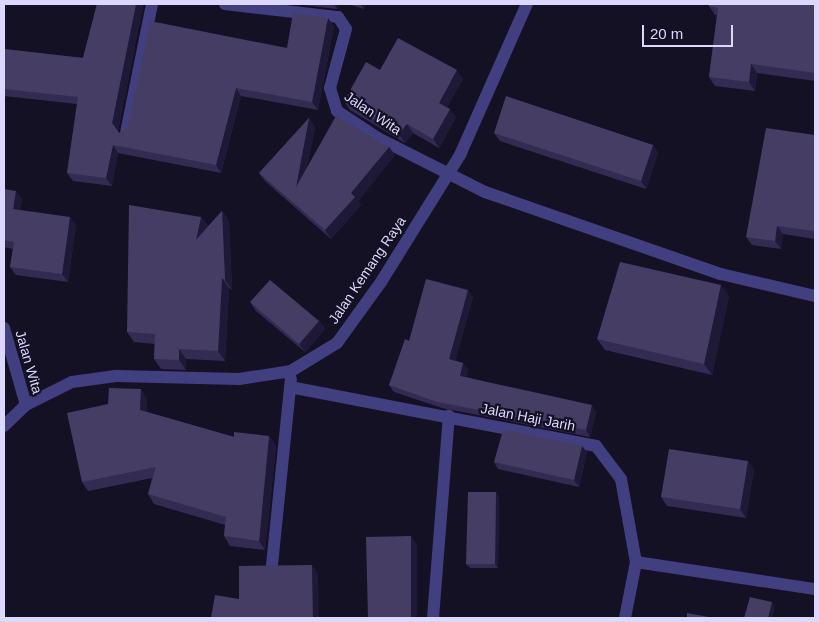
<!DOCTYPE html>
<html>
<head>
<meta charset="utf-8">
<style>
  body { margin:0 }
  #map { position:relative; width:819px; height:622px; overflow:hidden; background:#141125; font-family:Arial,sans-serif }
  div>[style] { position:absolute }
  .minor>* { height:12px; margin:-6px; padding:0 6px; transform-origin:6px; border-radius:6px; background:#423f81 }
  .tertiary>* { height:12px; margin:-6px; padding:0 6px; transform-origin:6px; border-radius:6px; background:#423f81 }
  .wall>* { inset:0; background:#332b52 }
  .shaded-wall>* { inset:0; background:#1f1938 }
  .building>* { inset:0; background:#453d64 }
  span { translate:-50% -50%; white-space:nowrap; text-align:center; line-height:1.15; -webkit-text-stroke:4.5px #141125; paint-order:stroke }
  .street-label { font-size:14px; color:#dcd7fc }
  .frame { position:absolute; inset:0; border:5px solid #dcd7fc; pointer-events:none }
  .scale { position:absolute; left:642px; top:25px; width:91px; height:22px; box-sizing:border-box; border:2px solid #dcd7fc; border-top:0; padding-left:6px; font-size:15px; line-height:18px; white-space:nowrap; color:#dcd7fc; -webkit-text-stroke:4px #141125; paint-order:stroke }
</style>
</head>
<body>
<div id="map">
  <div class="minor">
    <i style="left:225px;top:4px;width:114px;rotate:6.6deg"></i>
    <i style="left:338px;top:17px;width:14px;rotate:56deg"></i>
    <i style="left:346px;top:29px;width:61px;rotate:105.2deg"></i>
    <i style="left:330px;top:88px;width:24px;rotate:73deg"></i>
    <i style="left:337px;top:111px;width:49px;rotate:33.4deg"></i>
    <i style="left:378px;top:138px;width:120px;rotate:26.8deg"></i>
    <i style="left:485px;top:192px;width:250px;rotate:19.2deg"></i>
    <i style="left:721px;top:274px;width:97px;rotate:13.2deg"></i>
    <i style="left:126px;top:133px;width:132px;rotate:-78.6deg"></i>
    <i style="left:4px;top:328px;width:80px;rotate:74.1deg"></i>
    <i style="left:290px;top:387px;width:312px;rotate:10.9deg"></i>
    <i style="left:596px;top:446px;width:41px;rotate:52.9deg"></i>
    <i style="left:621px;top:479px;width:84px;rotate:79.8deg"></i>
    <i style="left:636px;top:562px;width:57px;rotate:101.1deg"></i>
    <i style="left:636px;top:562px;width:181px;rotate:8.6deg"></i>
    <i style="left:272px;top:565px;width:187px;rotate:-84.2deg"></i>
    <i style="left:433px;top:618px;width:203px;rotate:-85.5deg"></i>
  </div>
  <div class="tertiary">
    <i style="left:4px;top:426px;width:30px;rotate:-44deg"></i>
    <i style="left:26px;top:405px;width:51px;rotate:-26.6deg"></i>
    <i style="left:72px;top:382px;width:44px;rotate:-7.8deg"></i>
    <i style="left:116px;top:376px;width:123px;rotate:1.4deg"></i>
    <i style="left:239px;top:379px;width:53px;rotate:-8.7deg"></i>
    <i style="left:291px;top:371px;width:54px;rotate:-31.3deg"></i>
    <i style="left:337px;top:343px;width:75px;rotate:-54.2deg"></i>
    <i style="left:381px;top:282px;width:150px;rotate:-58.1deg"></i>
    <i style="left:460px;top:155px;width:165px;rotate:-66.1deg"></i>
  </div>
  <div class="wall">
    <i style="clip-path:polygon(97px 4px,142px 4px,143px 5px,118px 131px,119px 133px,287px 48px,334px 26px,318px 110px,241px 96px,221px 173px,118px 153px,112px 186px,73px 181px,67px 173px,77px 104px,4px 96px,4px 49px,83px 58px)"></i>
    <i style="clip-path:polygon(294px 4px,338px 4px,337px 9px)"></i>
    <i style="clip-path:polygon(348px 4px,366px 4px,364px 9px)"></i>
    <i style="clip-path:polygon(815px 4px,815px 81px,757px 73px,755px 91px,715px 86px,709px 77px,717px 15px,715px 15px,709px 6px)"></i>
    <i style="clip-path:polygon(463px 79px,447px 107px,456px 117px,439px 148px,413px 133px,405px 143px,350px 110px,344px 101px)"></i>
    <i style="clip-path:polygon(309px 118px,315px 127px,307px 167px,389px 147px,395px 155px,358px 201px,361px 205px,331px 239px,265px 181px,259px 173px)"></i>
    <i style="clip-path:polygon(494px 133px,653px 145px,658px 153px,646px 189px,500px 141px)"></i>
    <i style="clip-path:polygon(815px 135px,815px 239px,783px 234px,781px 249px,752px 245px,746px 237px)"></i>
    <i style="clip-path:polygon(4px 189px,22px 199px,20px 210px,76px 225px,68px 282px,16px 275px,10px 267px,13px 249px,4px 247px)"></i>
    <i style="clip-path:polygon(222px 211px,229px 221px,232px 290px,229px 288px,225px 361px,186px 359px,186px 370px,161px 369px,154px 359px,155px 344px,134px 342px,127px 332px,201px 217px,208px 226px)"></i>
    <i style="clip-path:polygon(729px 296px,712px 375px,605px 350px,597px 339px)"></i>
    <i style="clip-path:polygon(473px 297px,455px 361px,463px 363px,468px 370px,466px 377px,596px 412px,590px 437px,442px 408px,394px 392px,389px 385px,409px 341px)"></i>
    <i style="clip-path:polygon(250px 302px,319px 321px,325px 329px,305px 352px,256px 311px)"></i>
    <i style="clip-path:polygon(147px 398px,147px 412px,234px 437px,269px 436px,276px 446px,265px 550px,230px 546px,224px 536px,225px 525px,154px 504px,148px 494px,152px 478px,88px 491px,82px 482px)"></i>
    <i style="clip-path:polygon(582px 446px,587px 452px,579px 487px,498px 469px,494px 462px)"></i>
    <i style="clip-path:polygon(754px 469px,746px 518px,667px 506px,661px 497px)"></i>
    <i style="clip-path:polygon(496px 492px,499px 497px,498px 568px,470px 568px,466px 564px)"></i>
  </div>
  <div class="shaded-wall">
    <i style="clip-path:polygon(136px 4px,142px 4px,143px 5px,118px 131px,112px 123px)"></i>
    <i style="clip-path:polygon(334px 4px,338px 4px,337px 9px)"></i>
    <i style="clip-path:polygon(360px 4px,366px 4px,364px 9px)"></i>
    <i style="clip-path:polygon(328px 18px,334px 26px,318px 110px,312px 102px)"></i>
    <i style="clip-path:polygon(751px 64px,757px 73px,755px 91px,749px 82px)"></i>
    <i style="clip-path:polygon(457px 70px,463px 79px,445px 111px,439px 103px)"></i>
    <i style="clip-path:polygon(236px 88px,241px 96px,221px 173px,216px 165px)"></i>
    <i style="clip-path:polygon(450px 109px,456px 117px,439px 148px,433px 139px)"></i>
    <i style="clip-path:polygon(309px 118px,315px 127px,302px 196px,296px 187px)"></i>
    <i style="clip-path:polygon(407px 124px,413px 133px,405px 143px,399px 134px)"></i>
    <i style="clip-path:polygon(113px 145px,118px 153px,112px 186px,106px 178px)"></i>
    <i style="clip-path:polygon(653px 145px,658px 153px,646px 189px,641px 181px)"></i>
    <i style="clip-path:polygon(389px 147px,395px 155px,358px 201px,361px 205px,331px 239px,325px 230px,351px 193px)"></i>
    <i style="clip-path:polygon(16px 191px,22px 199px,19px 217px,13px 209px)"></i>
    <i style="clip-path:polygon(222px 211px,229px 221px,232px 290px,225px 280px)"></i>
    <i style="clip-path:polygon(70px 217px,76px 225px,68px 282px,62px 274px)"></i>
    <i style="clip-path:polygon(201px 217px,208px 227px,196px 240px)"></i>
    <i style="clip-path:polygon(777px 226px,783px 234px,781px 249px,775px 241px)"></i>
    <i style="clip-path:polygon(222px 278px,229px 288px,225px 361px,218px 351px)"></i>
    <i style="clip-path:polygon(721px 285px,729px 296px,712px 375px,704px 364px)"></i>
    <i style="clip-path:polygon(468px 290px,473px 297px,454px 366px,449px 359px)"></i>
    <i style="clip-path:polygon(319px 321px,325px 329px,305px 352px,299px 344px)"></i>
    <i style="clip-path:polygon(179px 349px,186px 359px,186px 370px,179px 360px)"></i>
    <i style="clip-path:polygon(463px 363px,468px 370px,464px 382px,460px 376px)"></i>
    <i style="clip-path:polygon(141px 389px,147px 398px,147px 419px,140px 410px)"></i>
    <i style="clip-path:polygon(592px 405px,596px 412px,590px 437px,586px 430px)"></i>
    <i style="clip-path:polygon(269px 436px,276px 446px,265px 550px,259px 541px)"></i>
    <i style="clip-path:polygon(582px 446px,587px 452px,579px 487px,574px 480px)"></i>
    <i style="clip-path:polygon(748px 461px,754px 469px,746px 518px,740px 509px)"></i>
    <i style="clip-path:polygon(496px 492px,499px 497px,498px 568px,495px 564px)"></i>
    <i style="clip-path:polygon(411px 536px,417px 545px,417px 618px,411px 618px)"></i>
    <i style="clip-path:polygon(312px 565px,318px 574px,319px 618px,313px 618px)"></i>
    <i style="clip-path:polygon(772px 602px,775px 607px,772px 618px,768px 618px)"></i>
  </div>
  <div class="building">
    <i style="clip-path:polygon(97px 4px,136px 4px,112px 123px,119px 133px,128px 127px,150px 21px,287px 48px,293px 13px,328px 18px,312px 102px,236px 88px,216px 165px,113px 145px,106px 178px,67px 173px,78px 97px,4px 89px,4px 49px,83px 58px)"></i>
    <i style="clip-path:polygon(709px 4px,815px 4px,815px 73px,751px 64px,749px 82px,709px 77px,718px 8px,709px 6px)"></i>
    <i style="clip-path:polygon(398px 38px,457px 70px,439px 103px,450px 109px,433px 139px,407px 124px,399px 134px,344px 101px,366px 62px,380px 70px)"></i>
    <i style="clip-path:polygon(506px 96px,653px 145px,641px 181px,494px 133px)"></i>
    <i style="clip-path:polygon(336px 116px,389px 147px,351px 193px,355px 197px,325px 230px,259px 173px,309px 118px,296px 187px)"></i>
    <i style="clip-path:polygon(766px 128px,815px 135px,815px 223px,814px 231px,777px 226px,775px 241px,746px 237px)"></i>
    <i style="clip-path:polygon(4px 189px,16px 191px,13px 209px,70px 217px,62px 274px,10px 267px,14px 242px,4px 240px)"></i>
    <i style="clip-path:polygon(129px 205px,201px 217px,196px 240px,222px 211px,225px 280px,222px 278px,218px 351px,179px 349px,179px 360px,154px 359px,155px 334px,127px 332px)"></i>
    <i style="clip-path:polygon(620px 262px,721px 285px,704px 364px,597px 339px)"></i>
    <i style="clip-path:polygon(426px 279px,468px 290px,449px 359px,463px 363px,460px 376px,592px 405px,586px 430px,437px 402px,389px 385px,405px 339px,409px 341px)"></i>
    <i style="clip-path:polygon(270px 280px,319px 321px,299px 344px,250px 302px)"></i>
    <i style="clip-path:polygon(109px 388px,141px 389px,140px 410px,234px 437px,234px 432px,269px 436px,259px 541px,224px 536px,226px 517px,148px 494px,156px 467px,82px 482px,67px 413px,108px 404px)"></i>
    <i style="clip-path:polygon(503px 430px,582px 446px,574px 480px,494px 462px)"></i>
    <i style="clip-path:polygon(669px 449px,748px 461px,740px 509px,661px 497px)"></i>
    <i style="clip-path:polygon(468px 492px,496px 492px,495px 564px,466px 564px)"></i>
    <i style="clip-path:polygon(411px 536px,411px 618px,368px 618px,366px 537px)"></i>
    <i style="clip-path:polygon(312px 565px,313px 618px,211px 618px,215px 595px,239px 599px,239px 566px)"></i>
    <i style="clip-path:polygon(750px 597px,772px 602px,768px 618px,744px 618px)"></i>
    <i style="clip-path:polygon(687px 613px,714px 618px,687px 618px)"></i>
  </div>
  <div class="street-label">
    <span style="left:373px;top:113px;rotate:34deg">Jalan Wita</span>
    <span style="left:367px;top:270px;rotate:-56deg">Jalan Kemang Raya</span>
    <span style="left:29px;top:362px;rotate:74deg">Jalan Wita</span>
    <span style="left:528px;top:417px;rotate:11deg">Jalan Haji Jarih</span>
  </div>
  <div class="frame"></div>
  <div class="scale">20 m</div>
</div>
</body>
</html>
